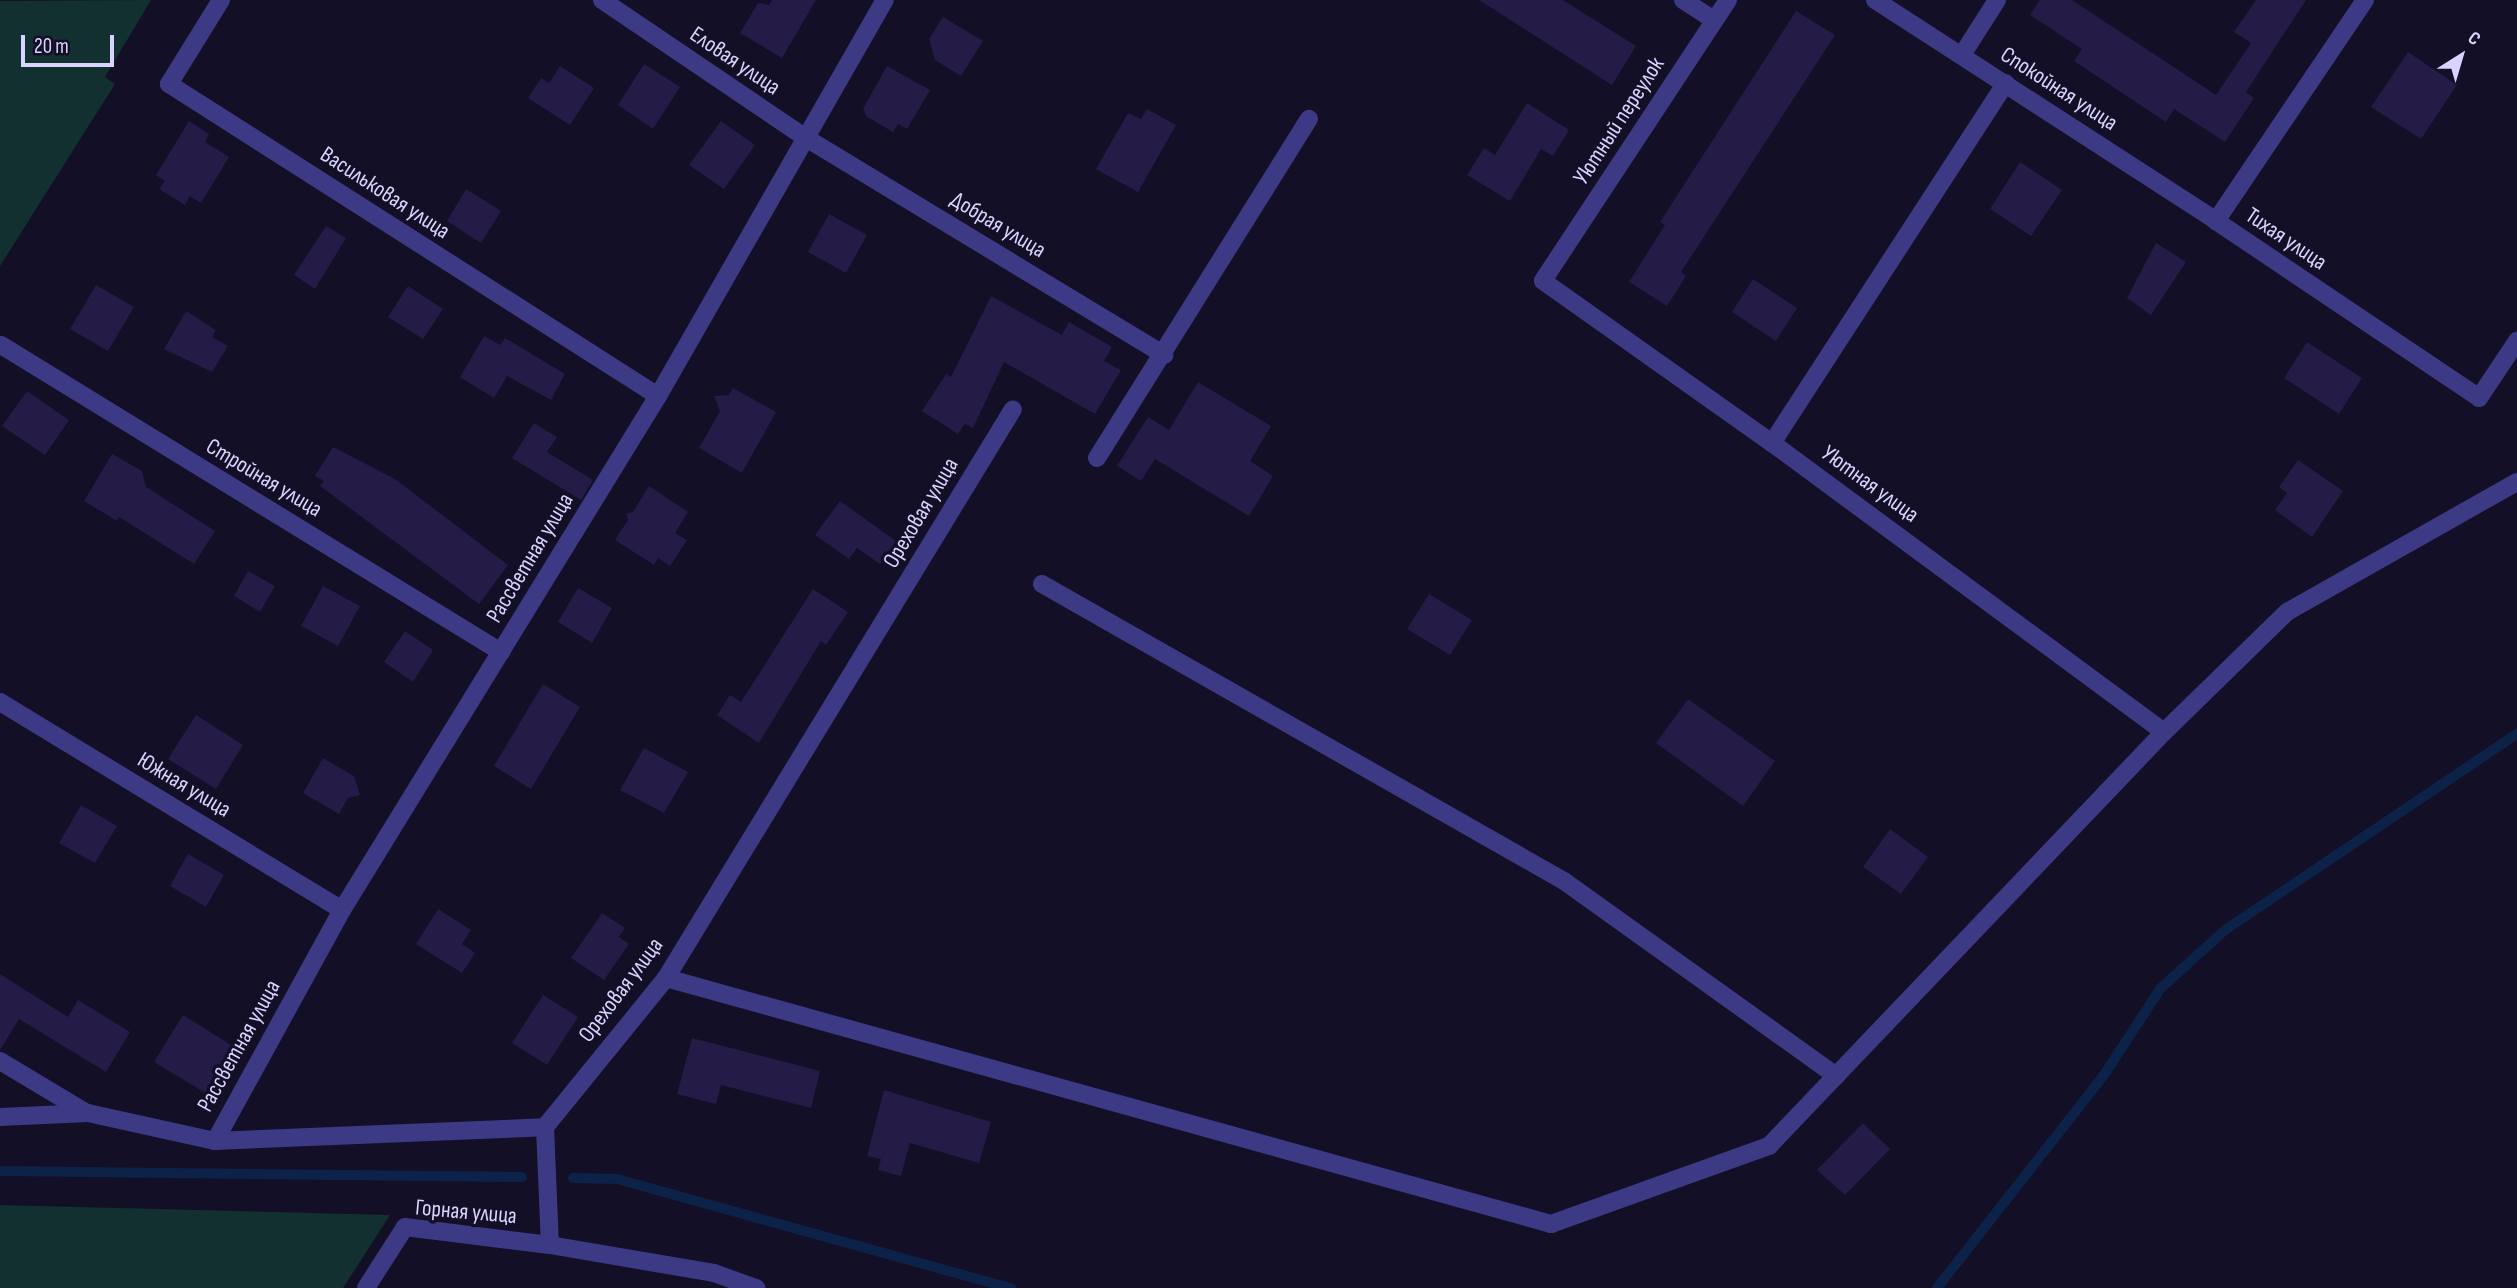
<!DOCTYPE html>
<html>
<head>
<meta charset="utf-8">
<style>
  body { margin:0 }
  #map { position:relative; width:2517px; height:1288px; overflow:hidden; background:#130f26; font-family:"Sofia Sans Condensed",sans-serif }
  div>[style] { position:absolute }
  .green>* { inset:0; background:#12302f }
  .stream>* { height:10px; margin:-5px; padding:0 5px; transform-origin:5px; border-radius:5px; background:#0c2248 }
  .building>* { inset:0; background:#241b47 }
  .minor>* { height:18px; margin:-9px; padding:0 9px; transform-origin:9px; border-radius:9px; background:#3d3a85 }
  span { translate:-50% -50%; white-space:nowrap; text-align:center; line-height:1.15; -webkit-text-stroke:7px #130f26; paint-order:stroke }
  .street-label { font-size:23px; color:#d9d4ff }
  .north { position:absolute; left:2426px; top:21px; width:70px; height:70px; -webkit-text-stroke:5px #130f26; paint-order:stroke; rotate:37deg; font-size:19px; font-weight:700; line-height:28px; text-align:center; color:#d9d4ff }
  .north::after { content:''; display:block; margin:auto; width:24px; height:32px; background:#d9d4ff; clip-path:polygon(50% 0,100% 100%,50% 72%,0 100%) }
  .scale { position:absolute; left:21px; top:35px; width:93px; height:32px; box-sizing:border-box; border:4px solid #d9d4ff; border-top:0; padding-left:9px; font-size:21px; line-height:24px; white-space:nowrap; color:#d9d4ff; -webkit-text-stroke:5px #130f26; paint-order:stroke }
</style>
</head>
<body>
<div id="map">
  <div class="green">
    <i style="clip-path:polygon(151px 0,105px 77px,115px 84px,0 266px,0 1px)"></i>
    <i style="clip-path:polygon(0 1205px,390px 1215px,343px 1288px,0 1288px)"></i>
  </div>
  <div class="stream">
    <i style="left:0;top:1171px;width:522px;rotate:0.66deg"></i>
    <i style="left:573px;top:1178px;width:44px;rotate:1.3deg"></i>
    <i style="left:617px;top:1179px;width:409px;rotate:15.5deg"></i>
    <i style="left:1937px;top:1288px;width:271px;rotate:-51.9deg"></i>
    <i style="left:2104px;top:1075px;width:103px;rotate:-56.9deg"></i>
    <i style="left:2160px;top:989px;width:88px;rotate:-42.2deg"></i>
    <i style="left:2225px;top:930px;width:352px;rotate:-33.9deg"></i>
  </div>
  <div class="building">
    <i style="clip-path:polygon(772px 0,816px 0,782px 58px,740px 33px,758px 3px,769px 5px)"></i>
    <i style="clip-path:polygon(1479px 0,1563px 0,1636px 46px,1612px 85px)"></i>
    <i style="clip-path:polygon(2040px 0,2072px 0,2216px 95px,2251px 43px,2234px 32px,2256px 0,2306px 0,2246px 92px,2254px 98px,2225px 142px,2174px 109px,2166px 122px,2074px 61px,2082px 49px,2030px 15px)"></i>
    <i style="clip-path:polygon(1796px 11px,1835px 35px,1681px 272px,1686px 276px,1667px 306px,1629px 282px,1665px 225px,1660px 222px)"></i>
    <i style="clip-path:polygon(943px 17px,983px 41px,961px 76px,935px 60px,929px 39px)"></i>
    <i style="clip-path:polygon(2408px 52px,2457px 85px,2421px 139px,2371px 107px)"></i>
    <i style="clip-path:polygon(644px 64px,680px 87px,653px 129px,618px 105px)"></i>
    <i style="clip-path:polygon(560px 66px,594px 88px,570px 125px,528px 98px,541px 78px,549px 83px)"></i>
    <i style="clip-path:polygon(887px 66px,930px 90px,907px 129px,898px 124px,893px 132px,867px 117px,863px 109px)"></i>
    <i style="clip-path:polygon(1527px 103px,1569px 130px,1553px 156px,1541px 149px,1510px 201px,1467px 175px,1484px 148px,1495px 155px)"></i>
    <i style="clip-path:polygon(1147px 109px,1176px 125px,1138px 192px,1096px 169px,1128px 113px,1141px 119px)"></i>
    <i style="clip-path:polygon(189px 121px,209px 134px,205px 142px,229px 157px,201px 203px,190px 196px,185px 205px,159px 189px,165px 181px,156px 175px)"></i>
    <i style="clip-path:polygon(721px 121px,755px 145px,724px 189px,689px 165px)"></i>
    <i style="clip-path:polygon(2020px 162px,2062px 190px,2031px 236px,1990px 209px)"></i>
    <i style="clip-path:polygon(466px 189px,501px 211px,481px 243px,447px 221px)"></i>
    <i style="clip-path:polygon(829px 214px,867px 235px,846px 273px,808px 252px)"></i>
    <i style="clip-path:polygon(326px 226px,346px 238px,315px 289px,294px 275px)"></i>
    <i style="clip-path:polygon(2156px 243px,2186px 262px,2151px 315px,2127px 298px)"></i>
    <i style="clip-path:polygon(1753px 279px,1797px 308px,1776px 341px,1732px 312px)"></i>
    <i style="clip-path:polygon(96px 285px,134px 307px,108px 351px,70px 329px)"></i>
    <i style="clip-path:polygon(408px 286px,443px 309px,423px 339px,388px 317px)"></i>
    <i style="clip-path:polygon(991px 296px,1062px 335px,1069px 322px,1112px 347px,1104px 361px,1121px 370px,1095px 414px,1004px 362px,973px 428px,965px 424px,958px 434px,922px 411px,946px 374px,951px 377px)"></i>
    <i style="clip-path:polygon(186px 311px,216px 330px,212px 337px,228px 346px,212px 372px,164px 349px)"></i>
    <i style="clip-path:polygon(484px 336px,500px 345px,505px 338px,565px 374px,551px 400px,507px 376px,494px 398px,460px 377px)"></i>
    <i style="clip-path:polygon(2307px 342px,2362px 378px,2339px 414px,2284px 378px)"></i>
    <i style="clip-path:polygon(1198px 382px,1271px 426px,1250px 461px,1273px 476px,1249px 516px,1155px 459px,1141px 481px,1117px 466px,1148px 417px,1169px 430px)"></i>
    <i style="clip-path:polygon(733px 388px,776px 412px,742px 473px,699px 448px,720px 411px,714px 396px,729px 395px)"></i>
    <i style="clip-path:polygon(27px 391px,69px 420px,45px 455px,2px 426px)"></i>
    <i style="clip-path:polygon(534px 423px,557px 437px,547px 452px,593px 480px,581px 500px,512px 458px)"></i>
    <i style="clip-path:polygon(333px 447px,395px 479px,508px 565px,479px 604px,320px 486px,324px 481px,315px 476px)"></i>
    <i style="clip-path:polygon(112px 454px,142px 471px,146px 487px,215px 531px,194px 564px,119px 517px,117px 521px,84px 501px)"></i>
    <i style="clip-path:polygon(2298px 460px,2343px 491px,2312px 537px,2275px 510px,2287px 493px,2279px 487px)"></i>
    <i style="clip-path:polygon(649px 486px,688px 512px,675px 533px,687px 540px,670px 566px,658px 558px,654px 565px,615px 540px,628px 520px,626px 514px,633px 512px)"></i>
    <i style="clip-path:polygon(840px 501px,896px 541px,880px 564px,857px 548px,849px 559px,815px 535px)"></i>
    <i style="clip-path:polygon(248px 571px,275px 586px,260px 612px,234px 596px)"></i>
    <i style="clip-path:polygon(323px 586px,360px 606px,338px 646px,301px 626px)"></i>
    <i style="clip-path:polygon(578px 588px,612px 608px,592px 643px,558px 622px)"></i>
    <i style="clip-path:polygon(813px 589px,848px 612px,826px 645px,821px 641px,759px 743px,717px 715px,730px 695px,741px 702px)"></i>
    <i style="clip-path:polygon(1429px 594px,1472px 620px,1450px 655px,1407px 629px)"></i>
    <i style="clip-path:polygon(405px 631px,433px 650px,413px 682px,384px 662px)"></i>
    <i style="clip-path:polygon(543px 684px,580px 707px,531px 789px,494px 766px)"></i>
    <i style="clip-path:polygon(1688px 699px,1775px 761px,1743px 806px,1656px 743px)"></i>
    <i style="clip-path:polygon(196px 715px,243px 745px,216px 789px,168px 759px)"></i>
    <i style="clip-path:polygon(644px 748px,688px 772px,664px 813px,620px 790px)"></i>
    <i style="clip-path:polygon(323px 758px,354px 776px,360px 795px,348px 798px,339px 814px,303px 793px)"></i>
    <i style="clip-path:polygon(81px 805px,117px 826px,95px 863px,59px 843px)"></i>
    <i style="clip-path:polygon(1890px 829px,1928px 857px,1901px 894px,1863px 867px)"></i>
    <i style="clip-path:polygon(188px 854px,224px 875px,206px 907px,170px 886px)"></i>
    <i style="clip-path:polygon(438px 909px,471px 930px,462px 944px,475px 953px,462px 973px,416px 944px)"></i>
    <i style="clip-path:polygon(602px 913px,625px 928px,619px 937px,629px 944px,604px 980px,571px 958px)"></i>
    <i style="clip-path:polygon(0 974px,68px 1017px,78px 1000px,130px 1032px,106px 1072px,19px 1019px,0 1050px)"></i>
    <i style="clip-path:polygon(543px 995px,578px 1017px,547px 1065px,512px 1043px)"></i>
    <i style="clip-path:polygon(183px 1015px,236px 1048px,207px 1094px,154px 1062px)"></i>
    <i style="clip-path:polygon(692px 1038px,820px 1071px,811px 1108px,721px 1085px,716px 1104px,677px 1094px)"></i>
    <i style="clip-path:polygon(884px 1090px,991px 1122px,979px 1163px,910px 1143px,901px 1176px,878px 1170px,881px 1159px,867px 1156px)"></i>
    <i style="clip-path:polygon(1863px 1123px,1890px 1149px,1845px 1195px,1817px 1170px)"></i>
  </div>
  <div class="minor">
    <i style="left:221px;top:0;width:99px;rotate:121.8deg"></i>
    <i style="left:169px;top:84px;width:580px;rotate:32.54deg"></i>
    <i style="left:602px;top:0;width:246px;rotate:34.1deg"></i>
    <i style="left:806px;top:138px;width:419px;rotate:31.2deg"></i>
    <i style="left:1683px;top:0;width:37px;rotate:33deg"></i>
    <i style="left:1728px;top:0;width:336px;rotate:123.4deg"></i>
    <i style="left:1543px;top:281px;width:281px;rotate:35.3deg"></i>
    <i style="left:1772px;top:443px;width:487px;rotate:36.4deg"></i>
    <i style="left:1875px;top:0;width:406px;rotate:32.9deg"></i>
    <i style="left:2365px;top:0;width:267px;rotate:124deg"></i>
    <i style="left:2216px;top:221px;width:317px;rotate:33.9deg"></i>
    <i style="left:2479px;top:398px;width:69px;rotate:-56.3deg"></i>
    <i style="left:1962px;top:55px;width:65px;rotate:-57.5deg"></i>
    <i style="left:1px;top:345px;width:587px;rotate:31.55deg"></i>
    <i style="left:1772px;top:443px;width:429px;rotate:-57deg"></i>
    <i style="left:1097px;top:458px;width:400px;rotate:-58deg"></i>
    <i style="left:1042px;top:584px;width:601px;rotate:29.64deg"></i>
    <i style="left:1564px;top:881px;width:335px;rotate:35.6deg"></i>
    <i style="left:0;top:702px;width:400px;rotate:31.3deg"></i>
    <i style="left:666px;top:978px;width:919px;rotate:15.53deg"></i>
    <i style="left:1551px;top:1224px;width:232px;rotate:-19.7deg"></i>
    <i style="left:1769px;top:1146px;width:572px;rotate:-46.35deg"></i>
    <i style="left:2164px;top:732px;width:172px;rotate:-44.3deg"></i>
    <i style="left:2287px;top:612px;width:264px;rotate:-29.5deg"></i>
    <i style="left:0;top:1061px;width:101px;rotate:30.9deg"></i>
    <i style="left:0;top:1117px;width:88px;rotate:-2.6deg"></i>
    <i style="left:88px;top:1113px;width:130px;rotate:12.4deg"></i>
    <i style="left:215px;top:1141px;width:330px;rotate:-2.4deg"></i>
    <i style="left:545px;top:1127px;width:192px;rotate:-50.9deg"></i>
    <i style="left:666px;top:978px;width:666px;rotate:-58.62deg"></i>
    <i style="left:545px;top:1127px;width:118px;rotate:87.6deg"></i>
    <i style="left:550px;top:1245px;width:166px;rotate:9.7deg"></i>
    <i style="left:714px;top:1273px;width:45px;rotate:19.7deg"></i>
    <i style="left:215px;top:1141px;width:264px;rotate:-61.2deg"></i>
    <i style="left:342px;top:910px;width:603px;rotate:-58.42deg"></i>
    <i style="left:658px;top:396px;width:456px;rotate:-60.2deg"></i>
    <i style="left:366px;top:1288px;width:72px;rotate:-57.4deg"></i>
    <i style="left:405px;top:1227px;width:146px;rotate:7.1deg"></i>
  </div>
  <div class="street-label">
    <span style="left:735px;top:61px;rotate:34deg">Еловая улица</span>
    <span style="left:2059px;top:89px;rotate:33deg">Спокойная улица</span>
    <span style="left:1619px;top:121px;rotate:-57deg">Уютный переулок</span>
    <span style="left:385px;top:193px;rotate:33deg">Васильковая улица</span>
    <span style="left:998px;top:225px;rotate:31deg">Добрая улица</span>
    <span style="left:2286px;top:239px;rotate:34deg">Тихая улица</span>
    <span style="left:264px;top:478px;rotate:31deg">Стройная улица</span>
    <span style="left:1870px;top:484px;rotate:36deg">Уютная улица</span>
    <span style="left:921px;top:513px;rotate:-59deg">Ореховая улица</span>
    <span style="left:530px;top:558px;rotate:-59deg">Рассветная улица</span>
    <span style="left:184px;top:785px;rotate:31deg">Южная улица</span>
    <span style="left:621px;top:990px;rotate:-53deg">Ореховая улица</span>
    <span style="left:239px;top:1046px;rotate:-61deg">Рассветная улица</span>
    <span style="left:466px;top:1212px;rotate:5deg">Горная улица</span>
  </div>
  <div class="north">С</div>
  <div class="scale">20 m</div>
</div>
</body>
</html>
